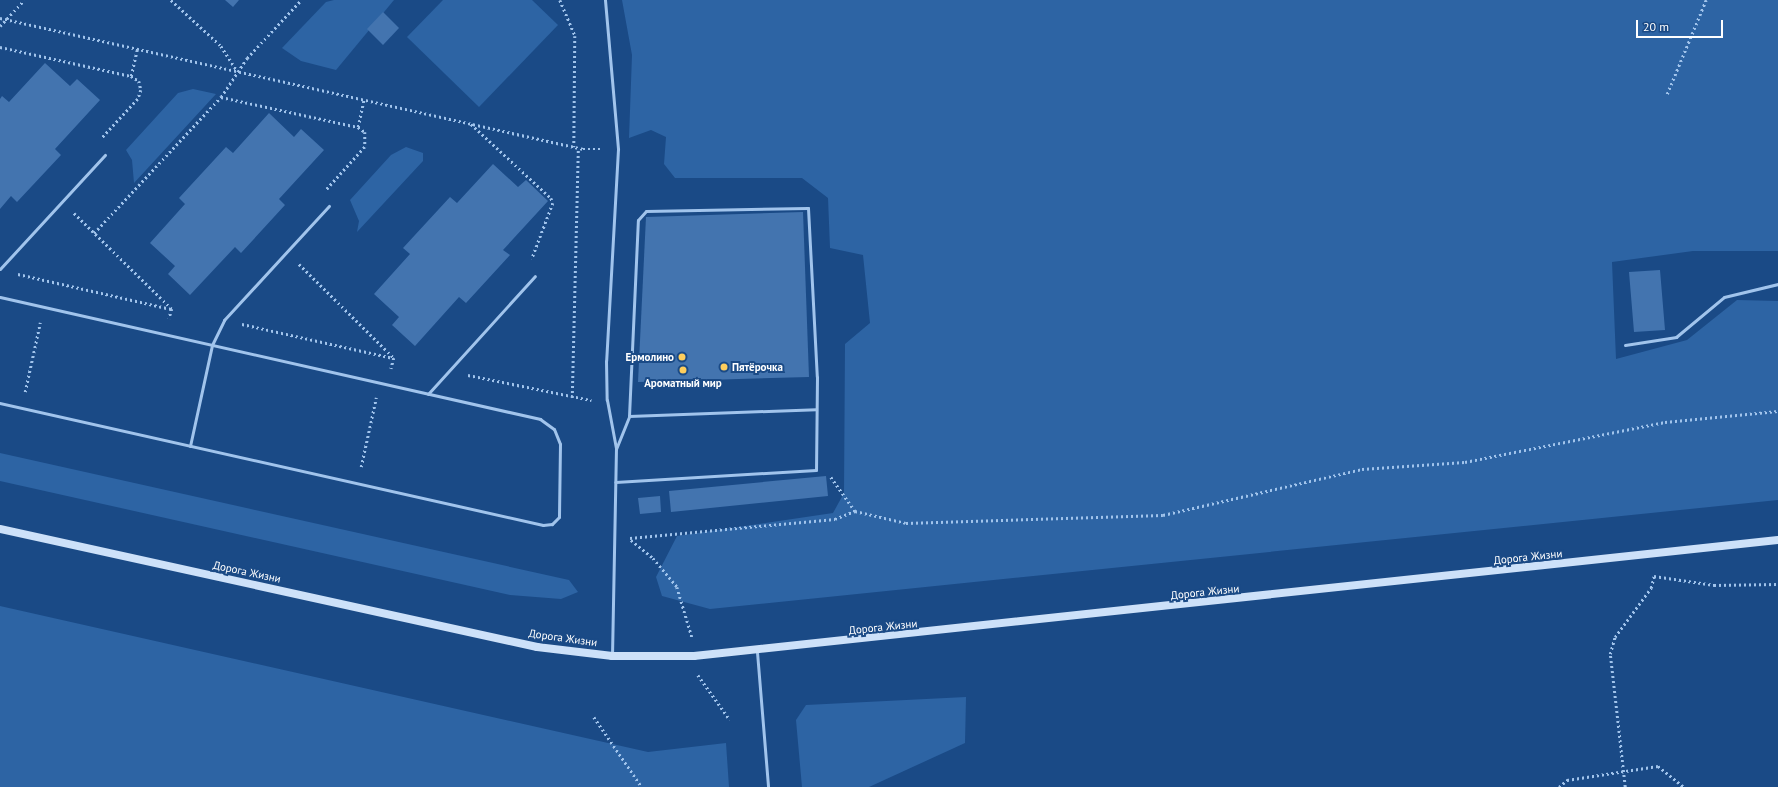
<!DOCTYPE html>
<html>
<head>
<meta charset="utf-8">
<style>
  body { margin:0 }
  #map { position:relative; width:1778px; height:787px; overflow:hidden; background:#1a4a86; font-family:"PT Sans",sans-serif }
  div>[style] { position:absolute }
  .green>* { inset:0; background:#2d64a4 }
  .building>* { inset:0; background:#4374af }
  .path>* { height:2.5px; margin-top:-1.25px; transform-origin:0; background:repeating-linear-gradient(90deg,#a1c4ec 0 2px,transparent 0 5px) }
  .service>* { height:3px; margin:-1.5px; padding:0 1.5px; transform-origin:1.5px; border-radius:1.5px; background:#a1c4ec }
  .secondary>* { height:8px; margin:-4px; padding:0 4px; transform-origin:4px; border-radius:4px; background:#cde1f9 }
  .dots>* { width:11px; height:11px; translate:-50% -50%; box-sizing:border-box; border:2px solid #1a4a86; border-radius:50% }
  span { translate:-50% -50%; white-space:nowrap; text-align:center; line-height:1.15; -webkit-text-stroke:4px #1a4a86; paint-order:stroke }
  .poi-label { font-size:11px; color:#fff; font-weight:700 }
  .right { translate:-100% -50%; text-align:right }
  .left { translate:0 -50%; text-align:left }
  .street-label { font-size:11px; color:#fff }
  .scale { position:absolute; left:1636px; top:20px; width:87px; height:18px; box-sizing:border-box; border:2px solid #fff; border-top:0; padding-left:5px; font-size:12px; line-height:14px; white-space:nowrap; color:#fff; -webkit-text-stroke:3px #1a4a86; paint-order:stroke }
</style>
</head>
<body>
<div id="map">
  <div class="green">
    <i style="clip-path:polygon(334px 0,394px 0,336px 70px,301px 61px,282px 48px,326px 2px)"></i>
    <i style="clip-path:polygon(443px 0,532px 0,558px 25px,479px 107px,407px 37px)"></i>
    <i style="clip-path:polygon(622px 0,1778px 0,1778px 251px,1693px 251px,1612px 262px,1616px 359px,1687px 340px,1737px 300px,1778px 301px,1778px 500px,710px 609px,662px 596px,656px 577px,677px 536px,833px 513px,844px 493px,845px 344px,870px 323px,863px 255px,830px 248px,828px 198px,802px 178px,675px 178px,664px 164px,666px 137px,651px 130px,629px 138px,632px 55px)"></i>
    <i style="clip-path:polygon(193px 89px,216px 94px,134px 183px,132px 160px,126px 150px,178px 93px)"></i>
    <i style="clip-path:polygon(406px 147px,423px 153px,423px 161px,357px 232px,359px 221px,350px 200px,391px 155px)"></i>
    <i style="clip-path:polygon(0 453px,569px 580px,578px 592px,561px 599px,510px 595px,0 481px)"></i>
    <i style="clip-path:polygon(0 606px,648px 752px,726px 743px,729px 787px,0 787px)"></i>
    <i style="clip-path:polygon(966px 697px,965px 743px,869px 787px,802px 787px,796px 720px,806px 705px)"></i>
  </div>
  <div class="building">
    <i style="clip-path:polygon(225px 0,239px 0,233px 7px)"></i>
    <i style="clip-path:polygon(383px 12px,399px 28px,383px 45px,367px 29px)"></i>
    <i style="clip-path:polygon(45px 63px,70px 86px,77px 79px,100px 100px,55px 149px,61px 155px,17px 202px,11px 196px,0 209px,0 99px,2px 96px,9px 102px)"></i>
    <i style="clip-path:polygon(269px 113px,294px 137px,301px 129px,324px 150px,279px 199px,285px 205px,241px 253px,235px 247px,190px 295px,168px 274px,175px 266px,150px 243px,185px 204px,179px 198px,226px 147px,233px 153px)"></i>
    <i style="clip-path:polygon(493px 164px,518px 187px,526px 180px,548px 201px,503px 250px,510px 255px,466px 303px,459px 297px,415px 346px,392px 325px,399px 317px,374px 294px,410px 254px,403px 248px,450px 197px,457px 203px)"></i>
    <i style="clip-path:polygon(803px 212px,809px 377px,638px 382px,646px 217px)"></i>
    <i style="clip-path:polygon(1660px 270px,1665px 330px,1634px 332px,1629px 272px)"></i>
    <i style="clip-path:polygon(826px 476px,828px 496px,671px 512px,669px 491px)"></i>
    <i style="clip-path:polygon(660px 496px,661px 512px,640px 514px,638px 498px)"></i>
  </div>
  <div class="path">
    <i style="left:171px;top:0;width:68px;rotate:42.6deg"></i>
    <i style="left:221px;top:46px;width:30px;rotate:57deg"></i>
    <i style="left:560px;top:0;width:39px;rotate:67deg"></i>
    <i style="left:575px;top:36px;width:111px;rotate:90.5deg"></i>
    <i style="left:0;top:18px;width:598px;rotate:12.66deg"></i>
    <i style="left:583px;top:149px;width:18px"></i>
    <i style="left:0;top:26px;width:35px;rotate:-47deg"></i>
    <i style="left:0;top:47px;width:134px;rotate:12.5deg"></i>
    <i style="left:131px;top:76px;width:9px;rotate:32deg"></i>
    <i style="left:139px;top:81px;width:9px;rotate:77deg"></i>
    <i style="left:141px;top:90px;width:9px;rotate:108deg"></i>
    <i style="left:138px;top:99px;width:53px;rotate:132.7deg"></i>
    <i style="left:131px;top:76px;width:28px;rotate:-77deg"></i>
    <i style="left:1667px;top:94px;width:102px;rotate:-67.5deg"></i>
    <i style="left:221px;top:97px;width:140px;rotate:12.4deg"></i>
    <i style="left:358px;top:127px;width:9px;rotate:36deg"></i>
    <i style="left:365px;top:132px;width:15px;rotate:90deg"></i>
    <i style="left:365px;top:147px;width:57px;rotate:132.1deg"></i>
    <i style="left:471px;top:124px;width:109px;rotate:42.8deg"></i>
    <i style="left:551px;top:198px;width:5px;rotate:68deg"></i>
    <i style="left:553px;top:203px;width:60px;rotate:110.6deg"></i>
    <i style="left:358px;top:127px;width:29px;rotate:-78deg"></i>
    <i style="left:74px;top:213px;width:137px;rotate:44.4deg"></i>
    <i style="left:172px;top:309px;width:10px;rotate:107deg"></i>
    <i style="left:94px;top:233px;width:186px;rotate:-47deg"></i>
    <i style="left:221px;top:97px;width:47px;rotate:-56.3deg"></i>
    <i style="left:247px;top:58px;width:79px;rotate:-47deg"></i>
    <i style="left:299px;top:264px;width:134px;rotate:44.7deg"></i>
    <i style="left:394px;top:358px;width:11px;rotate:105deg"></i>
    <i style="left:18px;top:274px;width:157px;rotate:12.9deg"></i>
    <i style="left:242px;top:324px;width:155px;rotate:12.7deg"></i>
    <i style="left:468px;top:375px;width:126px;rotate:11.5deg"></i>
    <i style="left:25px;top:392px;width:71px;rotate:-77.7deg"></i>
    <i style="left:572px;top:398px;width:250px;rotate:-88.6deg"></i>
    <i style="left:361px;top:467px;width:71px;rotate:-77.7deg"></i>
    <i style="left:831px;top:477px;width:42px;rotate:54.8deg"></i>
    <i style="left:855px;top:511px;width:52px;rotate:13.2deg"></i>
    <i style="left:906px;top:523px;width:257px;rotate:-1.8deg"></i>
    <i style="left:1163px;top:515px;width:204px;rotate:-13deg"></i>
    <i style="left:1362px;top:469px;width:103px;rotate:-3.9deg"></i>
    <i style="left:1465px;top:462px;width:204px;rotate:-11.3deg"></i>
    <i style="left:1665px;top:422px;width:114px;rotate:-5.6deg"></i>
    <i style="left:630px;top:538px;width:206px;rotate:-5.3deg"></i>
    <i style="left:835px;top:519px;width:22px;rotate:-22deg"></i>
    <i style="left:631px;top:540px;width:28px;rotate:39deg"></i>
    <i style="left:653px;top:558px;width:38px;rotate:50deg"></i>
    <i style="left:677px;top:587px;width:52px;rotate:73.3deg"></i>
    <i style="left:698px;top:675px;width:55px;rotate:54.6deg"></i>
    <i style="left:594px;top:717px;width:85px;rotate:55.6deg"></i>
    <i style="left:1559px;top:787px;width:11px;rotate:-41deg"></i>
    <i style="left:1567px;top:780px;width:92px;rotate:-8.7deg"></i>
    <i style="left:1658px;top:766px;width:33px;rotate:39deg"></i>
    <i style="left:1625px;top:787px;width:134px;rotate:-96.4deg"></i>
    <i style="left:1610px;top:654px;width:18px;rotate:-74deg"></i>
    <i style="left:1615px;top:637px;width:61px;rotate:-53.7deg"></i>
    <i style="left:1651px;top:588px;width:12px;rotate:-76deg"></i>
    <i style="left:1654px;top:576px;width:61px;rotate:8.5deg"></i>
    <i style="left:1714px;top:585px;width:64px;rotate:-0.9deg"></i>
  </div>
  <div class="service">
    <i style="left:605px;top:0;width:150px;rotate:85deg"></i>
    <i style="left:618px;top:149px;width:212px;rotate:93.2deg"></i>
    <i style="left:606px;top:361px;width:39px;rotate:89deg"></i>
    <i style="left:607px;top:400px;width:49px;rotate:79.4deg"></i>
    <i style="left:0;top:269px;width:155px;rotate:-47.4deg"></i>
    <i style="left:0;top:297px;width:554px;rotate:12.73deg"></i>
    <i style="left:540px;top:419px;width:17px;rotate:36deg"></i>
    <i style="left:554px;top:429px;width:16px;rotate:68deg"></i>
    <i style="left:560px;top:444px;width:73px;rotate:90.8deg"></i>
    <i style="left:559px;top:517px;width:10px;rotate:135deg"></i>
    <i style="left:552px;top:524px;width:9px;rotate:174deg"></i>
    <i style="left:543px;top:525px;width:557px;rotate:-167.34deg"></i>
    <i style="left:1625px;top:345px;width:52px;rotate:-8.9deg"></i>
    <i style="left:1676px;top:337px;width:62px;rotate:-39.8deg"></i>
    <i style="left:1724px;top:297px;width:56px;rotate:-13.5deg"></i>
    <i style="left:428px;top:394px;width:159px;rotate:-47.8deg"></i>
    <i style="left:629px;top:416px;width:187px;rotate:-2.1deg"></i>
    <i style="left:190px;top:446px;width:103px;rotate:-77.7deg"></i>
    <i style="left:212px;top:345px;width:28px;rotate:-64deg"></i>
    <i style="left:224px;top:320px;width:155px;rotate:-47.4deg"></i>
    <i style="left:757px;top:652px;width:135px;rotate:85.3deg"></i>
    <i style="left:612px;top:656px;width:207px;rotate:-88.9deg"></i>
    <i style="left:616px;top:449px;width:35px;rotate:-68deg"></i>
    <i style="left:629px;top:416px;width:196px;rotate:-87.4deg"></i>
    <i style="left:638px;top:220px;width:12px;rotate:-48deg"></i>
    <i style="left:646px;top:211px;width:162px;rotate:-1.1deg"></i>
    <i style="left:808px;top:208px;width:169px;rotate:87deg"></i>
    <i style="left:817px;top:377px;width:93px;rotate:90.6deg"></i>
    <i style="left:816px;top:470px;width:201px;rotate:176.6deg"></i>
  </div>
  <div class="secondary">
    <i style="left:0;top:529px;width:550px;rotate:12.39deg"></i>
    <i style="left:537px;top:647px;width:76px;rotate:6.8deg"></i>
    <i style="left:612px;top:656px;width:82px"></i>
    <i style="left:694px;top:656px;width:1090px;rotate:-6.11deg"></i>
  </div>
  <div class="dots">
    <i style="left:682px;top:357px;background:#fece5d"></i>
    <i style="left:724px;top:367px;background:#fece5d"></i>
    <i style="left:683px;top:370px;background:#fece5d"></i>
  </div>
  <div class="poi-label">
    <span class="right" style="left:674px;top:357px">Ермолино</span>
    <span class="left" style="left:732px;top:367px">Пятёрочка</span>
    <span style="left:683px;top:383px">Ароматный мир</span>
  </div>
  <div class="street-label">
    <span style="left:1528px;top:557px;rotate:-6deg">Дорога Жизни</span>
    <span style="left:247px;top:572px;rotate:12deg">Дорога Жизни</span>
    <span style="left:1205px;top:592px;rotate:-6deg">Дорога Жизни</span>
    <span style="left:883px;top:627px;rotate:-6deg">Дорога Жизни</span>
    <span style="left:563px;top:638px;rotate:8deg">Дорога Жизни</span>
  </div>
  <div class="scale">20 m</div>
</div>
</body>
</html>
